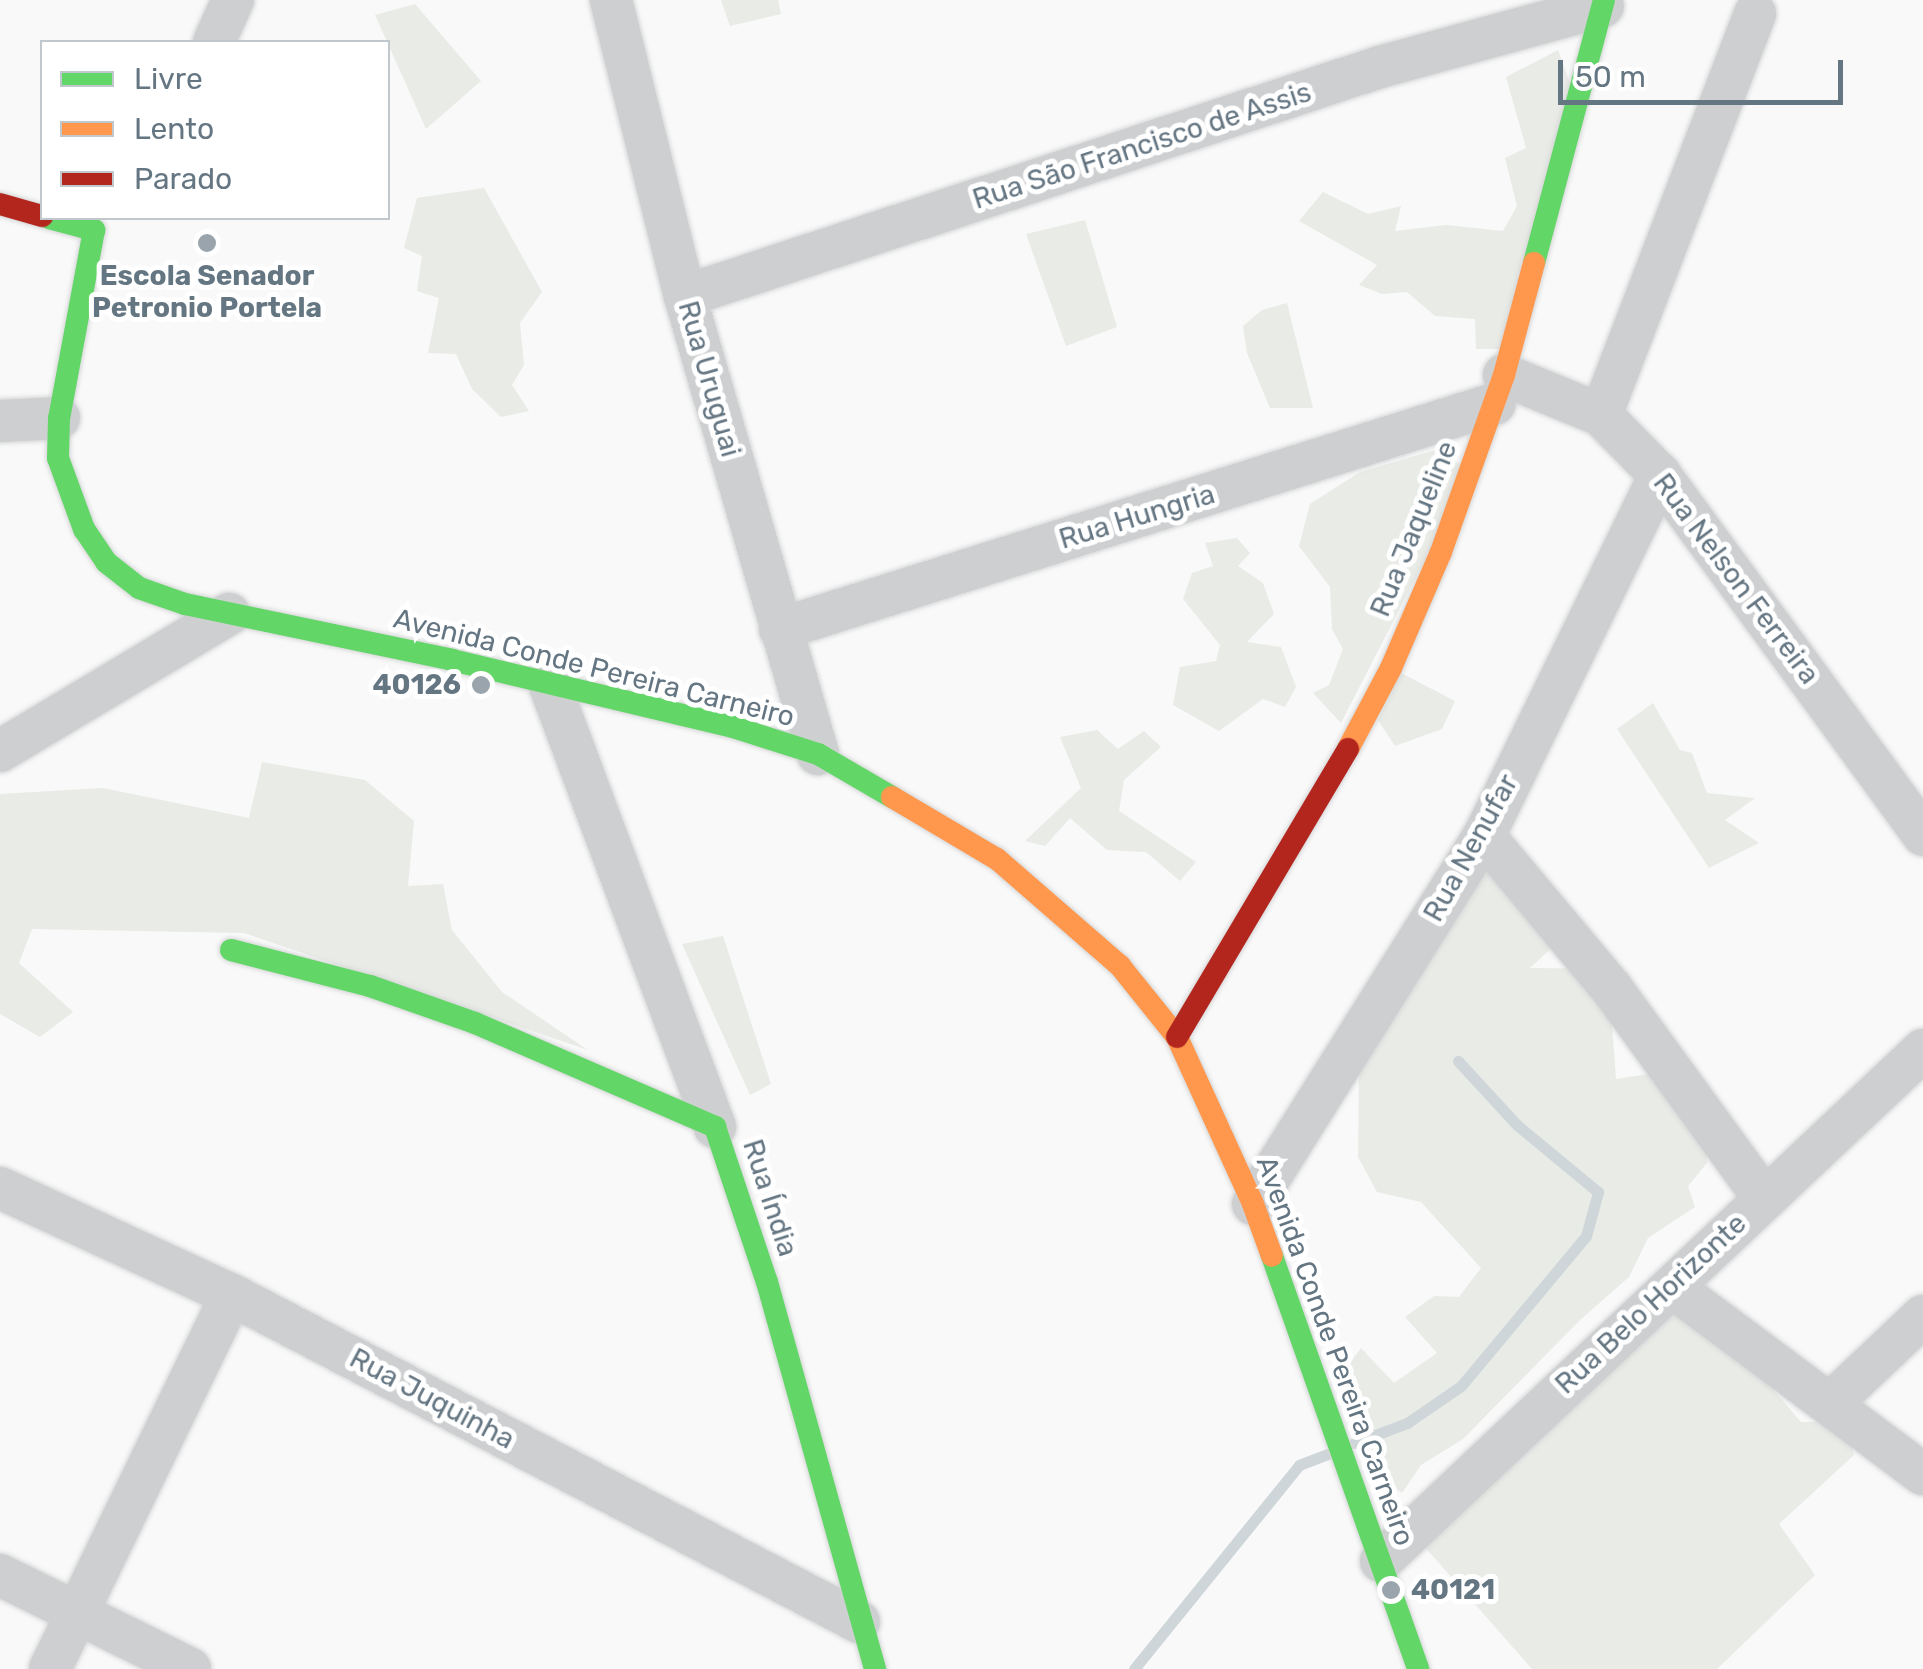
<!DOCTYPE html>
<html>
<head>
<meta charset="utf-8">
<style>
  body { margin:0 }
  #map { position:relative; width:1923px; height:1669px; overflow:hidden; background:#f9f9f9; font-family:Rubik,sans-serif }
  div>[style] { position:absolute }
  .green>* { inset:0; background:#e8ebe6 }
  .stream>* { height:11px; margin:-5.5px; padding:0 5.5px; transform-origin:5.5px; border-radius:5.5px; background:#ced6d9 }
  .roads { filter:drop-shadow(0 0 2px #d5d6d7) drop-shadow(0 0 2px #d5d6d7) }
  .street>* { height:42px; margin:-21px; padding:0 21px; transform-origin:21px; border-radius:21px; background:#cecfd0 }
  .fast>* { height:22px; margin:-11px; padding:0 11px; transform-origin:11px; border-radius:11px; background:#63d668 }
  .slow>* { height:22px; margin:-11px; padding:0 11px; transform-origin:11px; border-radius:11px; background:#ff974d }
  .jam>* { height:22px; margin:-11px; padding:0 11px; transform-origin:11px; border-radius:11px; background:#b3261e }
  .dots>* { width:28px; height:28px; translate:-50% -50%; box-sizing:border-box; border:5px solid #fff; border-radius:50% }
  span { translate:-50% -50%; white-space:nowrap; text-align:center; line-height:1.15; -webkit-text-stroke:10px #fff; paint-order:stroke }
  .street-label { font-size:28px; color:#657683 }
  .poi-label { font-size:28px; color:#657683; font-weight:700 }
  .right { translate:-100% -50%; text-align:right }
  .left { translate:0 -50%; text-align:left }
  .legend { position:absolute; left:40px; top:40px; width:350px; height:180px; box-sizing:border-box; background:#fff; border:2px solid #c1c8cd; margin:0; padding:12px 18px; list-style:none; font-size:30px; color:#657683 }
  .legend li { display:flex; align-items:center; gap:20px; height:50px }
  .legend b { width:50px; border:2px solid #c1c8cd }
  .scale { position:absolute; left:1558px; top:60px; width:285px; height:45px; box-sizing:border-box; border:5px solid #657683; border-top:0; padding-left:12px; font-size:30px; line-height:35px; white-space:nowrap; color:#657683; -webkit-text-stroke:8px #fff; paint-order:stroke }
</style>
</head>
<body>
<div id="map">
  <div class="green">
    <i style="clip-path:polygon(721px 0,778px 0,781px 14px,730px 26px)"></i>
    <i style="clip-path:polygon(415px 4px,481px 81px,426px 129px,375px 15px)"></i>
    <i style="clip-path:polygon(1558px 50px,1577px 103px,1507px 349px,1476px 349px,1475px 319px,1435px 316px,1407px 292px,1382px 294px,1359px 285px,1377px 265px,1299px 221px,1323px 192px,1368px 214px,1401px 206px,1395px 231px,1446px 225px,1503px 231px,1517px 206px,1505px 158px,1526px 148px,1506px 77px)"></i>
    <i style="clip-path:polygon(484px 188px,542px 292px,520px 323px,524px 365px,512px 385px,529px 411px,501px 417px,472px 389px,456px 354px,428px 353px,439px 298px,417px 291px,422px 256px,404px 248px,417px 198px)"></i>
    <i style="clip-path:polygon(1085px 220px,1117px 327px,1066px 346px,1026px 234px)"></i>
    <i style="clip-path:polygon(1287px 303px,1298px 347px,1313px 408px,1270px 408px,1247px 353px,1243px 326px,1262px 310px)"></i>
    <i style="clip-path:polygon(1439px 449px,1470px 472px,1341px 723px,1313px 693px,1329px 685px,1343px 649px,1332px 629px,1330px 587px,1299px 546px,1310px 504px,1360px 472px)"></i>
    <i style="clip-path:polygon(1237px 538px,1250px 553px,1238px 566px,1263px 583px,1274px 614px,1247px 642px,1281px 647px,1296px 687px,1285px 707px,1263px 699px,1219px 731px,1173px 705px,1180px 667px,1216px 661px,1220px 645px,1183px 599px,1192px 573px,1213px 566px,1205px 543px)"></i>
    <i style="clip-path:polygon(1401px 673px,1455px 701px,1442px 729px,1395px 746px,1378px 720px)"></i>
    <i style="clip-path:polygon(1653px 703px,1680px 750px,1692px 753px,1707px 793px,1755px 798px,1725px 820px,1759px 843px,1709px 868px,1617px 729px)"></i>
    <i style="clip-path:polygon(1097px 730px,1118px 749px,1144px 731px,1161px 747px,1124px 780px,1119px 811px,1196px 862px,1180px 881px,1146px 852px,1107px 850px,1070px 818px,1045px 846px,1025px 841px,1081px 788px,1060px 737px)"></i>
    <i style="clip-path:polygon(262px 762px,365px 780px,414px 821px,408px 886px,443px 884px,452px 930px,502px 992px,588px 1050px,244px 933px,32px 929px,19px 963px,73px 1012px,40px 1037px,0 1014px,0 794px,103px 788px,249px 818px)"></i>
    <i style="clip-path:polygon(1494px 856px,1557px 943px,1530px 968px,1608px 969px,1616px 1079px,1655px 1073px,1706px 1125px,1707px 1163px,1688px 1186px,1695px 1207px,1648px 1238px,1629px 1277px,1579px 1321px,1463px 1439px,1421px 1465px,1402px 1493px,1374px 1474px,1341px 1375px,1361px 1348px,1394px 1383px,1437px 1353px,1405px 1317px,1434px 1296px,1459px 1297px,1481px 1268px,1421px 1202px,1377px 1192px,1358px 1157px,1359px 1070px)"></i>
    <i style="clip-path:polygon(723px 936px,771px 1084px,750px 1095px,682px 944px)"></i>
    <i style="clip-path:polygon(1682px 1307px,1766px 1381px,1801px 1422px,1820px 1422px,1847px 1434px,1854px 1455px,1779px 1524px,1815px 1575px,1717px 1669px,1532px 1669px,1424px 1546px)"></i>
  </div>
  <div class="stream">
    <i style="left:1354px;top:1443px;width:57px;rotate:-20.7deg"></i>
    <i style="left:1407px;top:1423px;width:65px;rotate:-34.4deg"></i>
    <i style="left:1461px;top:1386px;width:195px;rotate:-50.2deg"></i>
    <i style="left:1586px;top:1236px;width:46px;rotate:-74.7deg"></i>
    <i style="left:1598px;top:1192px;width:105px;rotate:-140.4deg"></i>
    <i style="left:1517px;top:1125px;width:87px;rotate:-132.7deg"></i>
    <i style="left:1134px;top:1669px;width:262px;rotate:-51deg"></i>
    <i style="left:1299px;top:1465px;width:31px;rotate:-21deg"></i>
  </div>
  <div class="roads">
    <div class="street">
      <i style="left:611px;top:0;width:305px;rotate:76deg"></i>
      <i style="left:685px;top:296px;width:477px;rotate:73.8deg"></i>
      <i style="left:214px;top:42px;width:46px;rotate:-65.7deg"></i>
      <i style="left:685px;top:296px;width:732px;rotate:-18.24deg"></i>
      <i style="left:1380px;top:67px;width:231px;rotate:-15.3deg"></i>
      <i style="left:1504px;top:375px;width:105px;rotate:22.4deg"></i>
      <i style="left:1601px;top:415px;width:84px;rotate:45.5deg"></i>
      <i style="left:1660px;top:475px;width:446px;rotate:53.8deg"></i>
      <i style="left:1601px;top:415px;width:430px;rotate:-69deg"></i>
      <i style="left:0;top:421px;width:59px;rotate:-2.9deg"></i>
      <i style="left:780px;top:629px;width:749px;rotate:-17.49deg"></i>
      <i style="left:549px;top:683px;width:474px;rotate:69.5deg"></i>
      <i style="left:0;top:751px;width:267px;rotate:-30.9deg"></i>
      <i style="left:1484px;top:836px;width:199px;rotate:50.1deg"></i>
      <i style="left:1612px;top:989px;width:258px;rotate:54deg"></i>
      <i style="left:0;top:1188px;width:255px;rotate:24.8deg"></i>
      <i style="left:232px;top:1295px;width:707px;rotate:27.54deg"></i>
      <i style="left:1253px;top:1204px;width:434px;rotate:-57.9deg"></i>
      <i style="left:1484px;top:836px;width:402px;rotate:-64deg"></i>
      <i style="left:1672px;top:1287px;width:313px;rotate:36.7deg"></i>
      <i style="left:1830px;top:1404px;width:128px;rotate:-43.4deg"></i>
      <i style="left:1381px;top:1561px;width:745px;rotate:-43.31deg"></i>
      <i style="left:0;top:1575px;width:212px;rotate:26.3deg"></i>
      <i style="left:50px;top:1669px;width:416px;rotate:-64.1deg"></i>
    </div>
    <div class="fast">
      <i style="left:49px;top:218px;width:47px;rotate:14.9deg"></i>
      <i style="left:94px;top:230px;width:191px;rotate:100.5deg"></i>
      <i style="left:59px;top:418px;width:40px;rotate:91.4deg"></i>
      <i style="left:58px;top:458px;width:76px;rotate:69.9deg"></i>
      <i style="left:84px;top:529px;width:40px;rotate:56deg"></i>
      <i style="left:106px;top:562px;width:42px;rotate:38.2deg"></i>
      <i style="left:139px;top:588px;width:49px;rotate:19.2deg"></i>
      <i style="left:185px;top:604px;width:273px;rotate:11.8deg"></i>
      <i style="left:452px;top:660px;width:289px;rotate:13.4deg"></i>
      <i style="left:733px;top:727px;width:89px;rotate:17.6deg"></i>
      <i style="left:818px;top:754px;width:86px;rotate:30.2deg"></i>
      <i style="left:1534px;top:263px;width:272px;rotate:-75.1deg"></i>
      <i style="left:231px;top:950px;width:144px;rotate:14.5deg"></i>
      <i style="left:370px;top:986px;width:111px;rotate:19.4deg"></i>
      <i style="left:475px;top:1023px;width:262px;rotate:23.4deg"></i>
      <i style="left:715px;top:1127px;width:163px;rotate:71.5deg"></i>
      <i style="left:767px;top:1282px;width:402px;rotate:74.4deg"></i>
      <i style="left:1272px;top:1256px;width:438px;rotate:70.5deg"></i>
    </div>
    <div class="slow">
      <i style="left:1348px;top:749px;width:92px;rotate:-62deg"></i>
      <i style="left:1391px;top:668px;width:126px;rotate:-66.7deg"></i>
      <i style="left:1441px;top:552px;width:188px;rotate:-70.4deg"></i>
      <i style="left:1504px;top:375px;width:116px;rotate:-75deg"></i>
      <i style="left:892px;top:797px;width:122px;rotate:30.6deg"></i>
      <i style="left:997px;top:859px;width:163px;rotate:41deg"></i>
      <i style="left:1120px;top:966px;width:91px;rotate:51.2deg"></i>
      <i style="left:1177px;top:1037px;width:183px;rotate:65.5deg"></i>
      <i style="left:1253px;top:1204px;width:55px;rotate:69.9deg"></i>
    </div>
    <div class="jam">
      <i style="left:0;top:204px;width:44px;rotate:15.9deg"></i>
      <i style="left:1177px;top:1037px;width:335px;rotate:-59.3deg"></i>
    </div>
  </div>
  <div class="dots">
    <i style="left:207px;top:243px;background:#99a4ac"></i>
    <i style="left:481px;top:685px;background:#99a4ac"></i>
    <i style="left:1391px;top:1590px;background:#99a4ac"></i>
  </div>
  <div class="street-label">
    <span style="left:1142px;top:146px;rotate:-18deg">Rua São Francisco de Assis</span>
    <span style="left:709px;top:379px;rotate:74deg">Rua Uruguai</span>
    <span style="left:1137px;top:517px;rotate:-17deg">Rua Hungria</span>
    <span style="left:1414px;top:529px;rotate:-68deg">Rua Jaqueline</span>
    <span style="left:1736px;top:579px;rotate:53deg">Rua Nelson Ferreira</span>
    <span style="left:594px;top:668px;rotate:14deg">Avenida Conde Pereira Carneiro</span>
    <span style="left:1471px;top:848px;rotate:-61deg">Rua Nenufar</span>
    <span style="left:770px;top:1198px;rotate:72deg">Rua Índia</span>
    <span style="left:1651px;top:1304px;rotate:-43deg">Rua Belo Horizonte</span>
    <span style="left:1335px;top:1351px;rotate:70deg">Avenida Conde Pereira Carneiro</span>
    <span style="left:432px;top:1399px;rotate:28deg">Rua Juquinha</span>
  </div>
  <div class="poi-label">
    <span style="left:207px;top:292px">Escola Senador<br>Petronio Portela</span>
    <span class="right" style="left:461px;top:685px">40126</span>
    <span class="left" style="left:1411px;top:1590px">40121</span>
  </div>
  <ul class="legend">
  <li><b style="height:12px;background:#63d668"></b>Livre</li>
  <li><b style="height:12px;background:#ff974d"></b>Lento</li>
  <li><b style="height:12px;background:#b3261e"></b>Parado</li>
  </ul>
  <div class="scale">50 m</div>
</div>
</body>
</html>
